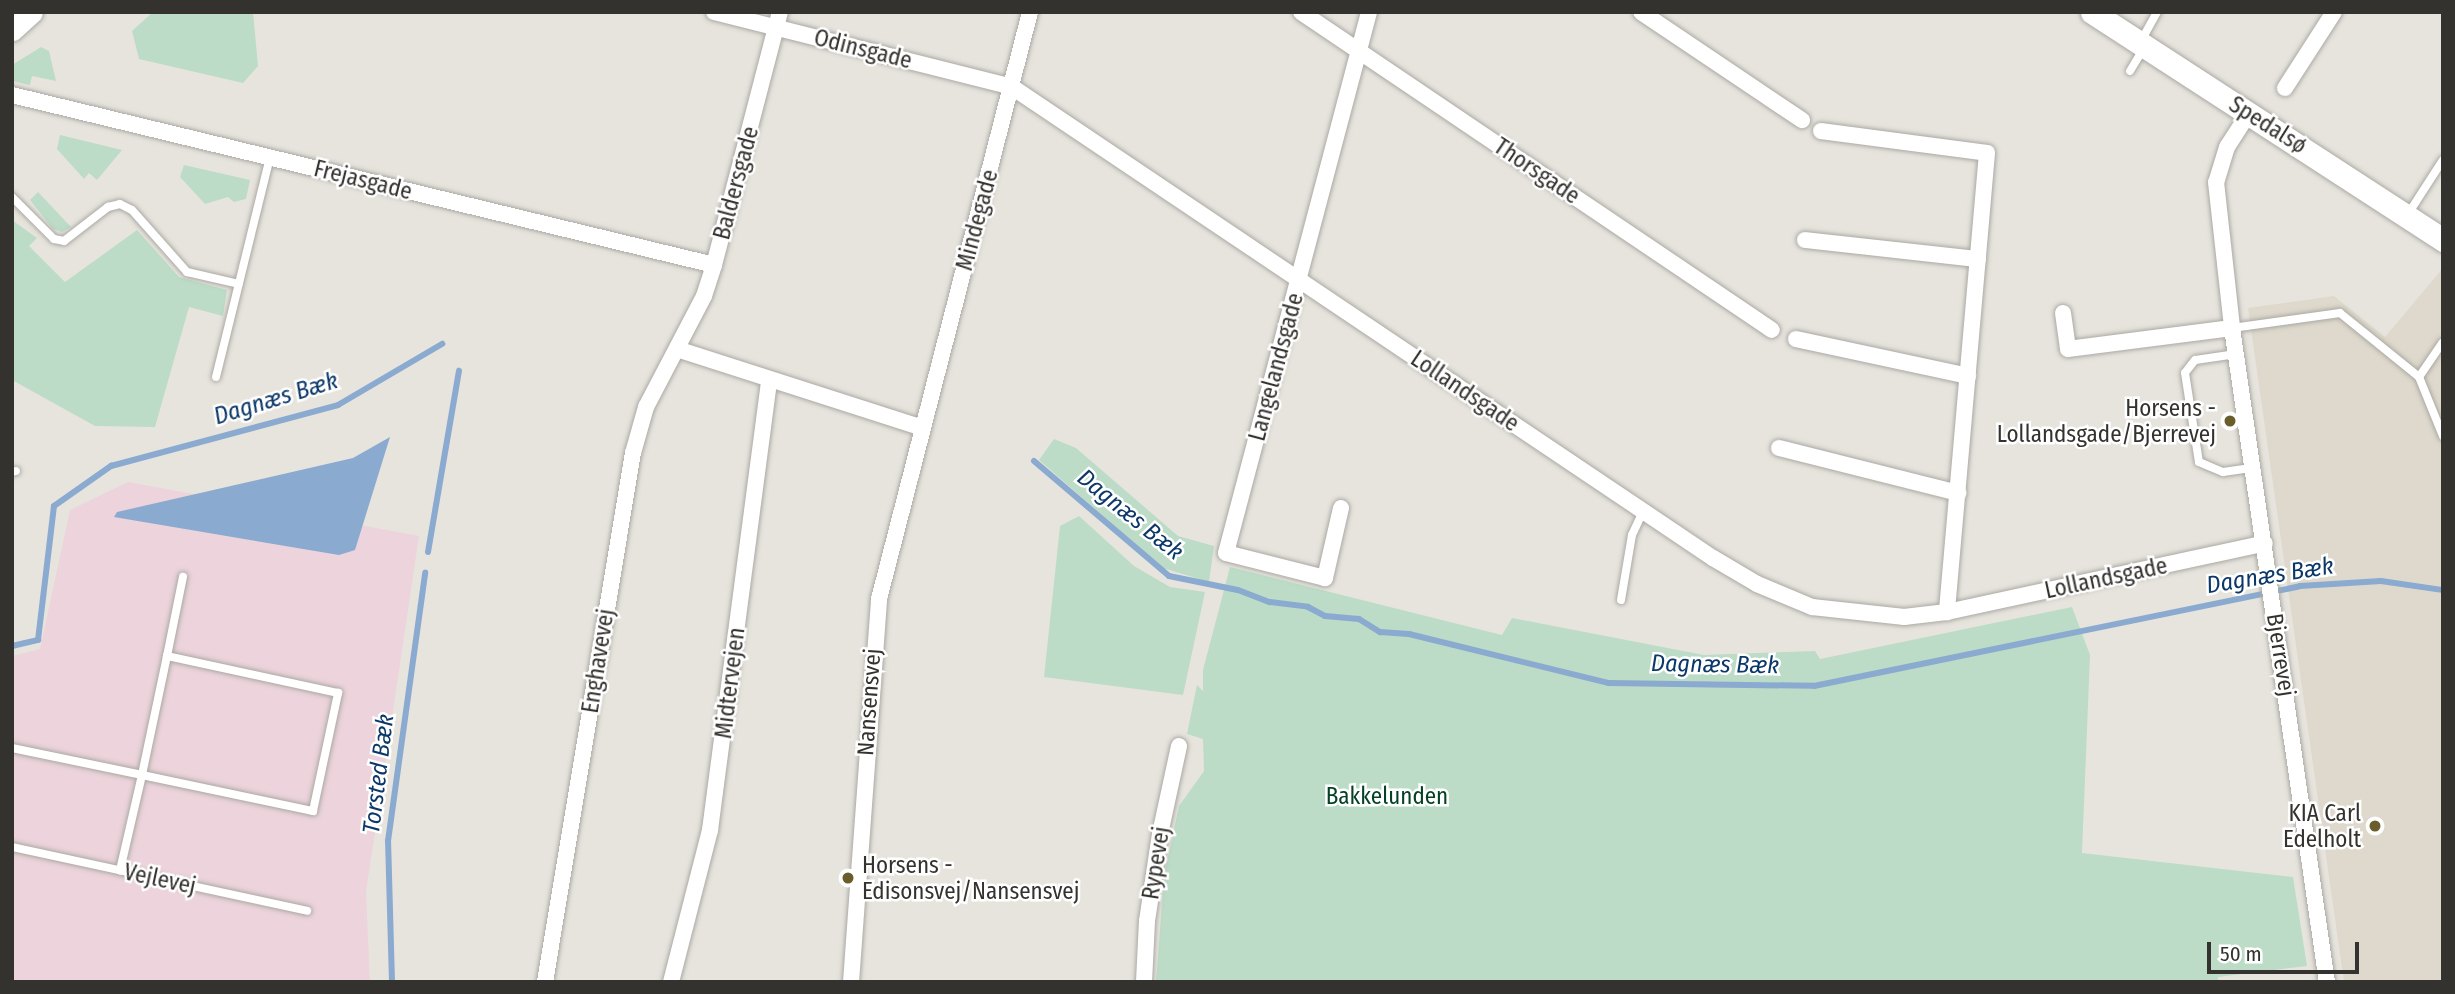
<!DOCTYPE html>
<html>
<head>
<meta charset="utf-8">
<style>
  body { margin:0 }
  #map { position:relative; width:2455px; height:994px; overflow:hidden; background:#e7e4de; font-family:"Fira Sans Condensed",sans-serif }
  div>[style] { position:absolute }
  .built>* { inset:0; background:#ded9cc }
  .industrial>* { inset:0; background:#ecd3dc }
  .green>* { inset:0; background:#bcdcc7 }
  .water>* { inset:0; background:#8aaad0 }
  .stream>* { height:6px; margin:-3px; padding:0 3px; transform-origin:3px; border-radius:3px; background:#8aaad0 }
  .roads { filter:drop-shadow(0 0 2px #aba9a3) drop-shadow(0 0 2px #aba9a3) }
  .lane>* { height:8px; margin:-4px; padding:0 4px; transform-origin:4px; border-radius:4px; background:#fff }
  .street>* { height:16px; margin:-8px; padding:0 8px; transform-origin:8px; border-radius:8px; background:#fff }
  .secondary>* { height:23px; margin:-11.5px; padding:0 11.5px; transform-origin:11.5px; border-radius:11.5px; background:#fff }
  .dots>* { width:19px; height:19px; translate:-50% -50%; box-sizing:border-box; border:4px solid #fff; border-radius:50% }
  span { translate:-50% -50%; white-space:nowrap; text-align:center; line-height:1.15; -webkit-text-stroke:5px #fff; paint-order:stroke }
  .street-label { font-size:23px; color:#33322f }
  .poi-label { font-size:23px; color:#33322f }
  .right { translate:-100% -50%; text-align:right }
  .left { translate:0 -50%; text-align:left }
  .park-label { font-size:23px; color:#054225 }
  .water-label { font-size:24px; color:#0b3868; font-style:italic }
  .frame { position:absolute; inset:0; border:14px solid #33322f; pointer-events:none }
  .scale { position:absolute; left:2207px; top:942px; width:152px; height:32px; box-sizing:border-box; border:4px solid #33322f; border-top:0; padding-left:9px; font-size:21px; line-height:24px; white-space:nowrap; color:#33322f; -webkit-text-stroke:5px #fff; paint-order:stroke }
</style>
</head>
<body>
<div id="map">
  <div class="built">
    <i style="clip-path:polygon(2443px 268px,2443px 982px,2344px 982px,2248px 308px,2334px 296px,2385px 337px)"></i>
  </div>
  <div class="industrial">
    <i style="clip-path:polygon(128px 482px,419px 536px,366px 892px,370px 982px,12px 982px,12px 656px,40px 649px,70px 510px)"></i>
  </div>
  <div class="green">
    <i style="clip-path:polygon(153px 12px,253px 12px,258px 66px,243px 83px,139px 59px,132px 31px)"></i>
    <i style="clip-path:polygon(41px 47px,49px 51px,56px 81px,32px 76px,30px 85px,12px 81px,12px 65px)"></i>
    <i style="clip-path:polygon(60px 135px,122px 150px,97px 180px,89px 173px,84px 179px,57px 149px)"></i>
    <i style="clip-path:polygon(184px 165px,250px 180px,246px 199px,234px 202px,228px 197px,205px 204px,180px 177px)"></i>
    <i style="clip-path:polygon(38px 192px,71px 227px,62px 232px,53px 229px,30px 200px)"></i>
    <i style="clip-path:polygon(12px 220px,37px 238px,29px 246px,65px 282px,137px 230px,179px 277px,227px 290px,223px 316px,189px 307px,155px 427px,95px 426px,12px 380px)"></i>
    <i style="clip-path:polygon(1054px 439px,1076px 448px,1178px 536px,1214px 546px,1209px 582px,1163px 568px,1039px 460px)"></i>
    <i style="clip-path:polygon(1079px 516px,1134px 566px,1170px 587px,1205px 592px,1183px 695px,1044px 677px,1060px 526px)"></i>
    <i style="clip-path:polygon(1230px 567px,1502px 635px,1512px 618px,1704px 655px,1815px 651px,1820px 659px,2072px 607px,2090px 655px,2082px 853px,2293px 877px,2307px 966px,2218px 977px,2218px 982px,1156px 982px,1164px 876px,1179px 806px,1204px 771px,1203px 739px,1187px 734px,1197px 685px,1203px 691px,1203px 670px)"></i>
  </div>
  <div class="water">
    <i style="clip-path:polygon(390px 437px,355px 550px,339px 555px,114px 517px,117px 512px,353px 458px)"></i>
  </div>
  <div class="stream">
    <i style="left:1034px;top:461px;width:177px;rotate:40.4deg"></i>
    <i style="left:1169px;top:576px;width:70px;rotate:11.5deg"></i>
    <i style="left:1238px;top:590px;width:34px;rotate:21deg"></i>
    <i style="left:1270px;top:602px;width:38px;rotate:7deg"></i>
    <i style="left:1308px;top:607px;width:19px;rotate:28deg"></i>
    <i style="left:1325px;top:616px;width:34px;rotate:5deg"></i>
    <i style="left:1359px;top:619px;width:25px;rotate:32deg"></i>
    <i style="left:1380px;top:632px;width:29px;rotate:4deg"></i>
    <i style="left:1409px;top:634px;width:206px;rotate:13.8deg"></i>
    <i style="left:1609px;top:683px;width:205px;rotate:0.8deg"></i>
    <i style="left:1814px;top:686px;width:496px;rotate:-11.6deg"></i>
    <i style="left:2300px;top:586px;width:81px;rotate:-3.5deg"></i>
    <i style="left:2381px;top:581px;width:63px;rotate:8.3deg"></i>
    <i style="left:428px;top:552px;width:184px;rotate:-80.3deg"></i>
    <i style="left:12px;top:646px;width:27px;rotate:-13deg"></i>
    <i style="left:38px;top:640px;width:135px;rotate:-83.2deg"></i>
    <i style="left:54px;top:506px;width:70px;rotate:-35.1deg"></i>
    <i style="left:111px;top:466px;width:235px;rotate:-15deg"></i>
    <i style="left:338px;top:405px;width:121px;rotate:-30.4deg"></i>
    <i style="left:392px;top:982px;width:141px;rotate:-91.6deg"></i>
    <i style="left:388px;top:841px;width:271px;rotate:-82.1deg"></i>
  </div>
  <div class="roads">
    <div class="lane">
      <i style="left:2141px;top:41px;width:33px;rotate:-61deg"></i>
      <i style="left:2130px;top:71px;width:26px;rotate:-59deg"></i>
      <i style="left:12px;top:197px;width:59px;rotate:45deg"></i>
      <i style="left:54px;top:239px;width:10px;rotate:11deg"></i>
      <i style="left:64px;top:241px;width:56px;rotate:-37.7deg"></i>
      <i style="left:108px;top:207px;width:12px;rotate:-14deg"></i>
      <i style="left:120px;top:204px;width:13px;rotate:27deg"></i>
      <i style="left:132px;top:210px;width:83px;rotate:48.4deg"></i>
      <i style="left:187px;top:272px;width:53px;rotate:13deg"></i>
      <i style="left:2408px;top:214px;width:64px;rotate:-57.1deg"></i>
      <i style="left:2232px;top:328px;width:109px;rotate:-7.9deg"></i>
      <i style="left:2340px;top:313px;width:102px;rotate:39deg"></i>
      <i style="left:2419px;top:377px;width:42px;rotate:-55.6deg"></i>
      <i style="left:2236px;top:354px;width:41px;rotate:171.7deg"></i>
      <i style="left:2195px;top:360px;width:16px;rotate:128deg"></i>
      <i style="left:2185px;top:373px;width:90px;rotate:81.1deg"></i>
      <i style="left:2199px;top:462px;width:26px;rotate:23deg"></i>
      <i style="left:2223px;top:472px;width:30px;rotate:-8deg"></i>
      <i style="left:216px;top:377px;width:227px;rotate:-76.2deg"></i>
      <i style="left:2419px;top:377px;width:64px;rotate:67.9deg"></i>
      <i style="left:12px;top:472px;width:4px;rotate:-14deg"></i>
      <i style="left:1621px;top:600px;width:66px;rotate:-80.4deg"></i>
      <i style="left:1632px;top:535px;width:26px;rotate:-65deg"></i>
      <i style="left:167px;top:656px;width:81px;rotate:-78.6deg"></i>
      <i style="left:12px;top:748px;width:133px;rotate:11.7deg"></i>
      <i style="left:142px;top:775px;width:175px;rotate:11.9deg"></i>
      <i style="left:313px;top:811px;width:121px;rotate:-78deg"></i>
      <i style="left:338px;top:693px;width:175px;rotate:-167.8deg"></i>
      <i style="left:167px;top:656px;width:122px;rotate:101.9deg"></i>
      <i style="left:142px;top:775px;width:98px;rotate:103deg"></i>
      <i style="left:12px;top:847px;width:302px;rotate:12.2deg"></i>
    </div>
    <div class="street">
      <i style="left:714px;top:12px;width:307px;rotate:14.1deg"></i>
      <i style="left:1012px;top:87px;width:845px;rotate:33.9deg"></i>
      <i style="left:1713px;top:558px;width:51px;rotate:30.6deg"></i>
      <i style="left:1757px;top:584px;width:60px;rotate:22.7deg"></i>
      <i style="left:1812px;top:607px;width:93px;rotate:6.2deg"></i>
      <i style="left:1904px;top:617px;width:43px;rotate:-6.6deg"></i>
      <i style="left:1947px;top:612px;width:325px;rotate:-12.2deg"></i>
      <i style="left:1301px;top:12px;width:568px;rotate:34.03deg"></i>
      <i style="left:1641px;top:12px;width:194px;rotate:33.9deg"></i>
      <i style="left:2285px;top:88px;width:90px;rotate:-57.2deg"></i>
      <i style="left:12px;top:95px;width:722px;rotate:13.61deg"></i>
      <i style="left:2249px;top:113px;width:40px;rotate:122.9deg"></i>
      <i style="left:2227px;top:147px;width:37px;rotate:107deg"></i>
      <i style="left:2216px;top:182px;width:147px;rotate:83.7deg"></i>
      <i style="left:2232px;top:328px;width:661px;rotate:81.74deg"></i>
      <i style="left:1821px;top:131px;width:167px;rotate:7.5deg"></i>
      <i style="left:1987px;top:153px;width:461px;rotate:95deg"></i>
      <i style="left:1805px;top:240px;width:174px;rotate:6.3deg"></i>
      <i style="left:2063px;top:313px;width:36px;rotate:82deg"></i>
      <i style="left:2068px;top:349px;width:165px;rotate:-7.3deg"></i>
      <i style="left:1796px;top:339px;width:176px;rotate:12.1deg"></i>
      <i style="left:677px;top:349px;width:258px;rotate:17.8deg"></i>
      <i style="left:1779px;top:448px;width:185px;rotate:14.1deg"></i>
      <i style="left:1341px;top:508px;width:72px;rotate:102.9deg"></i>
      <i style="left:1325px;top:578px;width:102px;rotate:-165.8deg"></i>
      <i style="left:1226px;top:553px;width:560px;rotate:-75.19deg"></i>
      <i style="left:545px;top:982px;width:536px;rotate:-80.56deg"></i>
      <i style="left:633px;top:453px;width:48px;rotate:-74.2deg"></i>
      <i style="left:646px;top:407px;width:125px;rotate:-62.4deg"></i>
      <i style="left:704px;top:296px;width:33px;rotate:-72deg"></i>
      <i style="left:714px;top:265px;width:261px;rotate:-75.4deg"></i>
      <i style="left:671px;top:982px;width:157px;rotate:-75.6deg"></i>
      <i style="left:710px;top:830px;width:453px;rotate:-82.5deg"></i>
      <i style="left:851px;top:982px;width:384px;rotate:-85.8deg"></i>
      <i style="left:879px;top:599px;width:606px;rotate:-75.57deg"></i>
      <i style="left:1144px;top:982px;width:61px;rotate:-87.2deg"></i>
      <i style="left:1147px;top:921px;width:88px;rotate:-81.5deg"></i>
      <i style="left:1160px;top:834px;width:90px;rotate:-77.8deg"></i>
    </div>
    <div class="secondary">
      <i style="left:2092px;top:12px;width:419px;rotate:33deg"></i>
      <i style="left:12px;top:29px;width:25px;rotate:-42deg"></i>
    </div>
  </div>
  <div class="dots">
    <i style="left:2230px;top:421px;background:#695e2b"></i>
    <i style="left:2375px;top:826px;background:#695e2b"></i>
    <i style="left:848px;top:878px;background:#695e2b"></i>
  </div>
  <div class="street-label">
    <span style="left:863px;top:49px;rotate:14deg">Odinsgade</span>
    <span style="left:2268px;top:125px;rotate:32deg">Spedalsø</span>
    <span style="left:1537px;top:171px;rotate:34deg">Thorsgade</span>
    <span style="left:363px;top:180px;rotate:14deg">Frejasgade</span>
    <span style="left:736px;top:183px;rotate:-75deg">Baldersgade</span>
    <span style="left:977px;top:220px;rotate:-75deg">Mindegade</span>
    <span style="left:1276px;top:367px;rotate:-75deg">Langelandsgade</span>
    <span style="left:1465px;top:391px;rotate:34deg">Lollandsgade</span>
    <span style="left:2106px;top:578px;rotate:-12deg">Lollandsgade</span>
    <span style="left:2281px;top:655px;rotate:81deg">Bjerrevej</span>
    <span style="left:598px;top:661px;rotate:-81deg">Enghavevej</span>
    <span style="left:730px;top:683px;rotate:-83deg">Midtervejen</span>
    <span style="left:869px;top:702px;rotate:-86deg">Nansensvej</span>
    <span style="left:1156px;top:863px;rotate:-81deg">Rypevej</span>
    <span style="left:160px;top:879px;rotate:12deg">Vejlevej</span>
  </div>
  <div class="poi-label">
    <span class="right" style="left:2216px;top:421px">Horsens -<br>Lollandsgade/Bjerrevej</span>
    <span class="right" style="left:2361px;top:826px">KIA Carl<br>Edelholt</span>
    <span class="left" style="left:862px;top:878px">Horsens -<br>Edisonsvej/Nansensvej</span>
  </div>
  <div class="park-label">
    <span style="left:1387px;top:796px">Bakkelunden</span>
  </div>
  <div class="water-label">
    <span style="left:276px;top:399px;rotate:-17deg">Dagnæs Bæk</span>
    <span style="left:1130px;top:515px;rotate:39deg">Dagnæs Bæk</span>
    <span style="left:2270px;top:576px;rotate:-9deg">Dagnæs Bæk</span>
    <span style="left:1715px;top:665px;rotate:1deg">Dagnæs Bæk</span>
    <span style="left:379px;top:774px;rotate:-83deg">Torsted Bæk</span>
  </div>
  <div class="frame"></div>
  <div class="scale">50 m</div>
</div>
</body>
</html>
